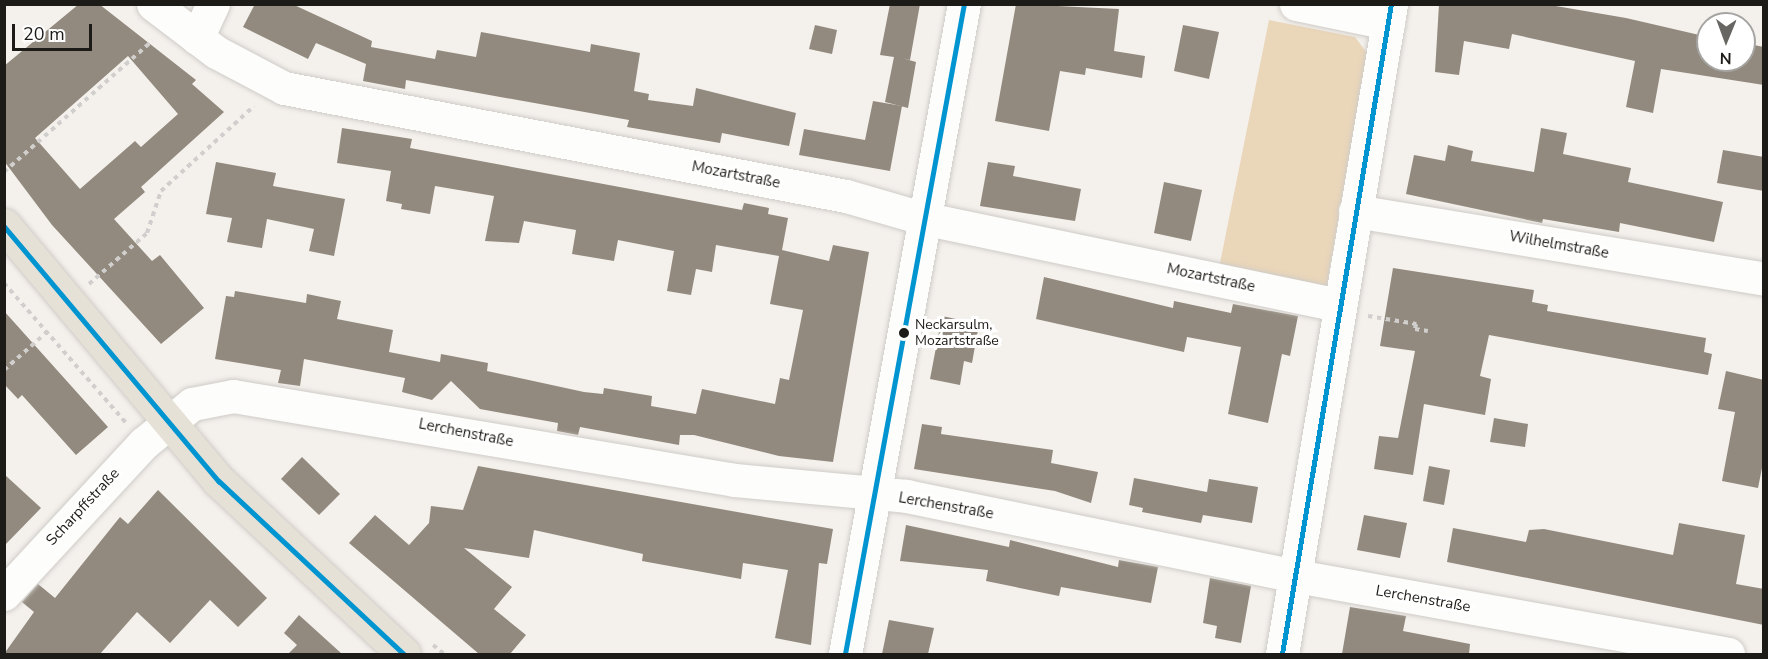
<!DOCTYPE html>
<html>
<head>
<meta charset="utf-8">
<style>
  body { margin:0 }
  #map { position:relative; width:1768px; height:659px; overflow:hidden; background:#f4f0ec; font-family:"Nunito Sans",sans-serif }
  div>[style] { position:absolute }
  .green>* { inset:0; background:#ead6b9 }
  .building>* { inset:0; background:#928a7e }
  .path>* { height:4px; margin-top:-2px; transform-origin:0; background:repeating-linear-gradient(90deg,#d0cfcd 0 4.5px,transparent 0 9px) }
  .roads { filter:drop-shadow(0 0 2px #cfccc8) drop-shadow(0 0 2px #cfccc8) }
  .minor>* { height:33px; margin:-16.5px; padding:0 16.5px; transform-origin:16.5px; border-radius:16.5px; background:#fdfdfc }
  .major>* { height:33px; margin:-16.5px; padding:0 16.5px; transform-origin:16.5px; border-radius:16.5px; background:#e6e1d7 }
  .bus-1>* { height:4.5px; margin:-2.25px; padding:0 2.25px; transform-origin:2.25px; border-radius:2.25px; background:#0095d0 }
  .dots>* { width:16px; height:16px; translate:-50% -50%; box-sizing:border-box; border:3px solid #fff; border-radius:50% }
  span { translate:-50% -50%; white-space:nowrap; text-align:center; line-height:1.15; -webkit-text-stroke:6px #fff; paint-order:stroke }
  .bus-label { font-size:14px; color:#1d1b18 }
  .left { translate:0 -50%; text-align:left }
  .street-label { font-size:15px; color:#1d1b18 }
  .frame { position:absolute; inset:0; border:6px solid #1d1b18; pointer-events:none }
  .north { position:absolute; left:1696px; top:12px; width:60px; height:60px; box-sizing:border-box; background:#fff; border:2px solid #a5a4a3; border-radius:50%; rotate:181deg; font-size:16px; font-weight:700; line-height:24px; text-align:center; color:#1d1b18 }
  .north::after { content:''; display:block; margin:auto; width:21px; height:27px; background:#686662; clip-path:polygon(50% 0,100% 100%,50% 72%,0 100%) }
  .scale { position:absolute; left:12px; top:24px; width:80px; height:27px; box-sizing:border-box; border:3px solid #1d1b18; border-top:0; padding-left:8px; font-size:18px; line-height:21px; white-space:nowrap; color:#1d1b18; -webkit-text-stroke:4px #fff; paint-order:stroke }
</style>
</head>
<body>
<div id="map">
  <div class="green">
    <i style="clip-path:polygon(1269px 20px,1355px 37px,1367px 53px,1326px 291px,1219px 268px)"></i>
  </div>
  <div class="building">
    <i style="clip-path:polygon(evenodd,79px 4px,99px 4px,196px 80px,192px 84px,224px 112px,141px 187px,145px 192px,114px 219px,152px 261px,160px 255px,204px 308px,161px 344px,52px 225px,4px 161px,4px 66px,79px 4px,128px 56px,178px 114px,141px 147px,135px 141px,80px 189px,35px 138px,128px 56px)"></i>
    <i style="clip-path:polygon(255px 4px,292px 4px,372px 41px,371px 47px,435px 59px,437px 50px,476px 57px,481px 32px,590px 52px,591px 44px,640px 53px,634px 91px,649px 94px,648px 100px,693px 106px,696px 88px,796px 113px,789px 146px,722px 133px,720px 143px,627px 127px,629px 120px,406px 80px,405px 89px,363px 81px,366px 64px,316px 43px,308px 59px,243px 27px)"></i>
    <i style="clip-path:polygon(890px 4px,920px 4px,910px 60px,902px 58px,916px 62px,908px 108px,885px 102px,894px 57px,880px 55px)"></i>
    <i style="clip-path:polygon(1016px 4px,1119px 9px,1114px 51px,1145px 56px,1142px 78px,1086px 68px,1085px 75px,1060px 71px,1049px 131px,995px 121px)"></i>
    <i style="clip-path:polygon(1439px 4px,1544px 4px,1626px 18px,1708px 37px,1708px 60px,1744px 60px,1744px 43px,1764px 47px,1764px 85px,1661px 69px,1653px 113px,1626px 107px,1635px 61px,1512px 34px,1509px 49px,1464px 41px,1459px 75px,1435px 72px)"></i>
    <i style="clip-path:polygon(815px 25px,837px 30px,832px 54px,809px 49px)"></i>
    <i style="clip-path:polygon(1183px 25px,1219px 32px,1209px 79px,1174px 71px)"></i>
    <i style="clip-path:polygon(873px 101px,902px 106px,890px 171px,799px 155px,804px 129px,865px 140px)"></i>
    <i style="clip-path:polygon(342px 128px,412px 139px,410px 148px,625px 188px,742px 210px,744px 203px,769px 208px,768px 214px,788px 218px,782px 250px,829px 261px,833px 245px,869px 252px,833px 462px,779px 456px,694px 435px,680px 435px,679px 445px,580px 427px,578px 435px,557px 431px,558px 423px,480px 409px,451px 381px,432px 400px,402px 392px,405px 378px,304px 359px,300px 386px,278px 383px,281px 370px,215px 359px,226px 296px,234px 297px,235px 291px,306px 303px,307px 294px,341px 301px,337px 319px,393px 330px,389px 352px,440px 362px,441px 354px,488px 363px,487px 371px,584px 392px,603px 394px,604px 388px,652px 396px,651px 406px,696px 414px,702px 389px,775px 404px,780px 378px,789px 380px,803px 310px,770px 304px,779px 256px,716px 245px,712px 272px,696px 269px,691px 295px,667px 291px,674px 251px,618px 240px,614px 261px,572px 254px,576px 230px,524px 221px,519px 243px,485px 241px,494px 196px,435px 186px,430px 214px,401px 209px,402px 204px,386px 201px,391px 171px,337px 163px)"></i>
    <i style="clip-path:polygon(1541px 128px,1567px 133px,1563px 154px,1631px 168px,1628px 182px,1723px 202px,1714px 242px,1620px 223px,1619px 232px,1543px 219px,1542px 223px,1406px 194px,1414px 155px,1445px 161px,1448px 145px,1473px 151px,1471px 161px,1534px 172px)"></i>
    <i style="clip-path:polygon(1723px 150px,1764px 157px,1764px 191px,1717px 183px)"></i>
    <i style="clip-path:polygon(216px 162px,276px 173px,273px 186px,345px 199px,334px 256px,309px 251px,314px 229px,267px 219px,262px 248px,227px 242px,232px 218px,206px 214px)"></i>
    <i style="clip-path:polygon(988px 162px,1015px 166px,1013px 176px,1081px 189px,1075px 221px,980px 206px)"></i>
    <i style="clip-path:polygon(1164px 182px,1202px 190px,1191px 241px,1154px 233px)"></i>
    <i style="clip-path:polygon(1393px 268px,1534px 290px,1532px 302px,1548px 305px,1547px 311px,1706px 338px,1704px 352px,1712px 354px,1708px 375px,1489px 335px,1480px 376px,1491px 379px,1485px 415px,1424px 404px,1413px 475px,1374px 469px,1379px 436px,1398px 438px,1415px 351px,1380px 346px)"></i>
    <i style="clip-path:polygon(1044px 277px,1173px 308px,1174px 301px,1231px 313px,1233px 304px,1298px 316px,1290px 356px,1282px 354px,1268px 423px,1228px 414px,1241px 347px,1187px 337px,1184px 352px,1036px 319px)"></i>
    <i style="clip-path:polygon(4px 311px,108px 427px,76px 455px,22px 395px,18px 399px,4px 384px)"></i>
    <i style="clip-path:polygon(942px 316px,979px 324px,972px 363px,964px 361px,960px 385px,930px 379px)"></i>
    <i style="clip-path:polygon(1726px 371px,1764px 380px,1764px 458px,1758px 488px,1722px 481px,1735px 412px,1718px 409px)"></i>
    <i style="clip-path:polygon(1494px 418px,1528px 424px,1525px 447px,1490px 442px)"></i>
    <i style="clip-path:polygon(922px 424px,942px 427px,941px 434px,1053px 450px,1051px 463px,1098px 472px,1091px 503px,1055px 491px,914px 469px)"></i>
    <i style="clip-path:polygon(302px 457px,340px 494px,319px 515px,281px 479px)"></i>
    <i style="clip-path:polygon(478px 466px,833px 529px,827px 564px,819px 563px,811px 645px,775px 638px,788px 570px,743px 563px,741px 579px,642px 561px,643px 554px,534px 530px,529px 558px,464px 548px,512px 587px,494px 609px,526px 635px,510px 654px,479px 654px,349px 543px,375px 515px,409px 545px,429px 523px,431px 506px,463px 510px)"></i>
    <i style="clip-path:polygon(1429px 466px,1450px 470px,1444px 505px,1423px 501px)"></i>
    <i style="clip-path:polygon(4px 474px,41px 508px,4px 546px)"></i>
    <i style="clip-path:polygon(1134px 478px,1207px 492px,1209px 479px,1258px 487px,1252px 523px,1203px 515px,1201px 523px,1142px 512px,1143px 508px,1129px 505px)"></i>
    <i style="clip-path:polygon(158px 490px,267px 598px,238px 627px,210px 600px,170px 643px,137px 612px,100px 654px,4px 654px,34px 612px,22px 602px,38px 584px,55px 598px,120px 517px,128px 524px)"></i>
    <i style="clip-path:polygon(1364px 515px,1407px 523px,1400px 558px,1357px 550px)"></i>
    <i style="clip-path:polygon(1679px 523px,1745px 535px,1736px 584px,1764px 589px,1764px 625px,1447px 562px,1453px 528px,1526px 542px,1529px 530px,1544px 529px,1673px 555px)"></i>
    <i style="clip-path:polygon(906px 525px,1009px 547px,1010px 540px,1118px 567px,1119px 560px,1158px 567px,1151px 603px,1061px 587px,1059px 596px,986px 581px,988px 570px,900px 561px)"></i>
    <i style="clip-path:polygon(1210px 578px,1251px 586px,1241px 643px,1215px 638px,1217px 626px,1203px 623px)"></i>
    <i style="clip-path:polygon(1350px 607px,1406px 616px,1403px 631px,1470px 644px,1469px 654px,1342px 654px)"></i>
    <i style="clip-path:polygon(299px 615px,342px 654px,288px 654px,297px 645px,284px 633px)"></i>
    <i style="clip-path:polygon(889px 620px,934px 628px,928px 654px,882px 654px)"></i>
  </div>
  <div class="path">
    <i style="left:4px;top:172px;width:198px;rotate:-41.5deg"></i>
    <i style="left:4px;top:283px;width:186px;rotate:48.9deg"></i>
    <i style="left:89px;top:284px;width:77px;rotate:-41.3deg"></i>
    <i style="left:147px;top:233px;width:44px;rotate:-71.6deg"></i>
    <i style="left:161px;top:191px;width:126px;rotate:-42.4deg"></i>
    <i style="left:1368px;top:316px;width:49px;rotate:9.5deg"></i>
    <i style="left:1416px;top:324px;width:5px;rotate:101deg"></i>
    <i style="left:1415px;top:329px;width:13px;rotate:9deg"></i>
    <i style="left:4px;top:370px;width:57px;rotate:-41.5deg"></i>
    <i style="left:433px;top:645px;width:14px;rotate:39deg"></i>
  </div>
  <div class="roads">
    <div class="minor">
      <i style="left:153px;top:4px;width:79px;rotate:37.3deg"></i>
      <i style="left:216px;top:52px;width:77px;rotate:27.9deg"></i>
      <i style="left:284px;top:88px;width:572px;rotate:10.88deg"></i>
      <i style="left:846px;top:196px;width:79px;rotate:16.1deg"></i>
      <i style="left:922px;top:218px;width:426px;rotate:11.8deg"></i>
      <i style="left:1296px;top:4px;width:94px;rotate:11.7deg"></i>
      <i style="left:197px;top:38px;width:38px;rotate:-65deg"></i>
      <i style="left:1355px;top:211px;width:415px;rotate:9.4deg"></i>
      <i style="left:4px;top:594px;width:206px;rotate:-47.2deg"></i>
      <i style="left:144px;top:443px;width:62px;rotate:-39.1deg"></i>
      <i style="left:192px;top:404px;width:42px;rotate:-11deg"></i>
      <i style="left:233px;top:396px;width:509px;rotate:9.5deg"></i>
      <i style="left:735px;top:480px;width:172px;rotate:5.3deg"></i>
      <i style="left:906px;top:496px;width:398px;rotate:11.6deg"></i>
      <i style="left:1296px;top:576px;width:439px;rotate:10.2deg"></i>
      <i style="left:845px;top:654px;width:661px;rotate:-79.63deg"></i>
      <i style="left:1282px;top:654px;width:659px;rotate:-80.48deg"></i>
    </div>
    <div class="major">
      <i style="left:4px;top:225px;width:334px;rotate:50deg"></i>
      <i style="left:219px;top:481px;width:253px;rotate:43.1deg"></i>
    </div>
  </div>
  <div class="bus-1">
    <i style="left:4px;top:226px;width:334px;rotate:49.9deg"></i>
    <i style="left:219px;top:481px;width:253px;rotate:43.1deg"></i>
    <i style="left:845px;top:654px;width:661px;rotate:-79.63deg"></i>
    <i style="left:1282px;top:654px;width:659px;rotate:-80.48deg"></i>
  </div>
  <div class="dots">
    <i style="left:904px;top:333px;background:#1d1b18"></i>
  </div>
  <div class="bus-label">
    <span class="left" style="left:915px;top:333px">Neckarsulm,<br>Mozartstraße</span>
  </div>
  <div class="street-label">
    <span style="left:736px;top:175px;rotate:11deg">Mozartstraße</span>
    <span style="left:1559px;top:245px;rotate:10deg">Wilhelmstraße</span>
    <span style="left:1211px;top:278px;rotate:12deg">Mozartstraße</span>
    <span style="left:466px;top:433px;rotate:11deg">Lerchenstraße</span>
    <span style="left:946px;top:506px;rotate:10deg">Lerchenstraße</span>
    <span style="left:83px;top:507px;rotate:-47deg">Scharpffstraße</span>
    <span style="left:1423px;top:599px;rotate:10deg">Lerchenstraße</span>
  </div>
  <div class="frame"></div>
  <div class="north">N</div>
  <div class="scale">20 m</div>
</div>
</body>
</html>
